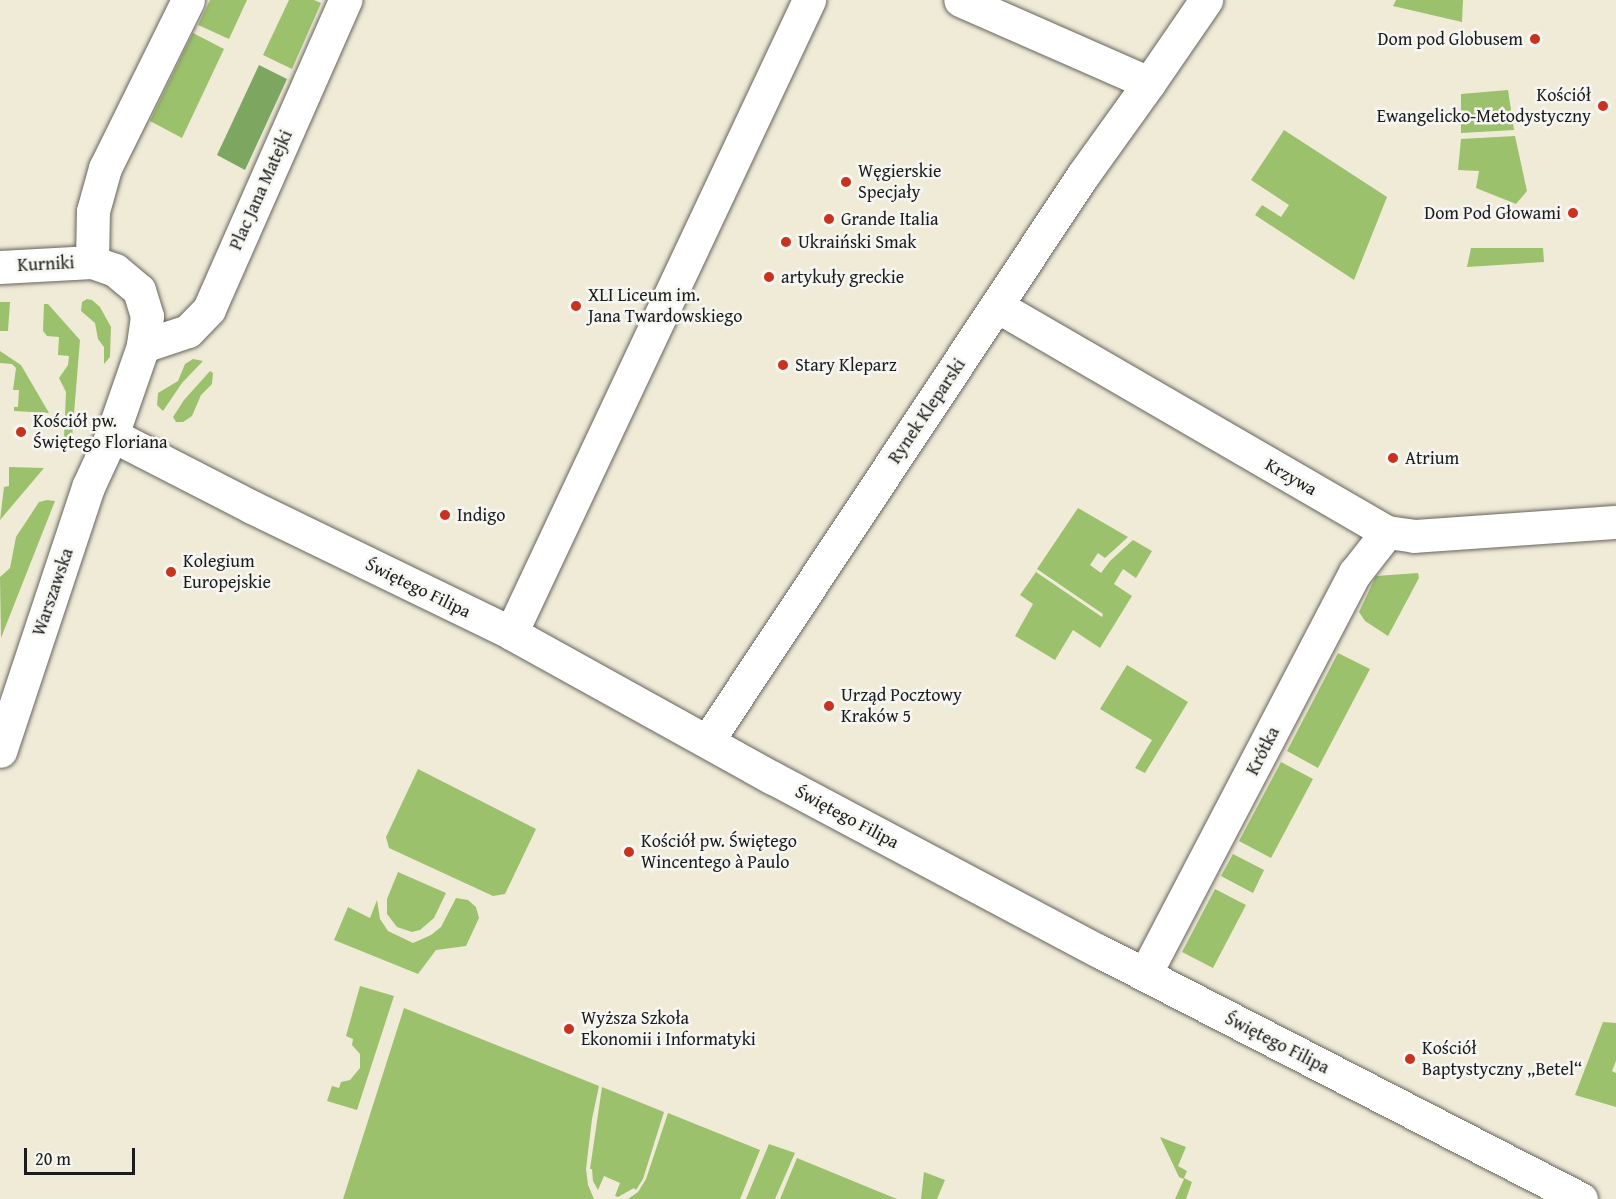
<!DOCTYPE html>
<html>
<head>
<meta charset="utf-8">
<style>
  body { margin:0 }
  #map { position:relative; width:1616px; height:1199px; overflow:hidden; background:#f0ebd7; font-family:"Gentium Book Plus",serif }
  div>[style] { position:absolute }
  .green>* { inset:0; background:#9cc16c }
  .forest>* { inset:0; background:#7da760 }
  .roads { filter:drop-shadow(0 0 2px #66645d) drop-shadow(0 0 2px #66645d) }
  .minor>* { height:33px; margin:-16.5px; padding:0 16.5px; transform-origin:16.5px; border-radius:16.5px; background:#fff }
  .dots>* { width:16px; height:16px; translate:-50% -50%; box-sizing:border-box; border:3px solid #f6f6f2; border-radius:50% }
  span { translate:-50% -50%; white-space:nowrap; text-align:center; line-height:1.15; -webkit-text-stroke:5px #f6f6f2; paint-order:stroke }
  .poi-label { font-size:18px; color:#1c1c1c }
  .right { translate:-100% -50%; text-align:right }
  .left { translate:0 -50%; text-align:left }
  .street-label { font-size:18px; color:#1c1c1c }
  .scale { position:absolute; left:24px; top:1148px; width:111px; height:27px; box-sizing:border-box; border:3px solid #1c1c1c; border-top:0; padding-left:8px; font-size:18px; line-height:21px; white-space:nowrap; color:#1c1c1c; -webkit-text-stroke:4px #f6f6f2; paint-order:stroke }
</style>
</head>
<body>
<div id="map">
  <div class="green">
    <i style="clip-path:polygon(210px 0,247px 0,229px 39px,198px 25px)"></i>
    <i style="clip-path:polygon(289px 0,314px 0,321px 3px,292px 69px,263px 55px)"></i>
    <i style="clip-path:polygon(1396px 0,1463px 0,1462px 22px,1393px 6px)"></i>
    <i style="clip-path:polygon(193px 33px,224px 49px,182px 138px,150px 121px)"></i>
    <i style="clip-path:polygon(1508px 90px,1514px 130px,1461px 133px,1461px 94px)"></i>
    <i style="clip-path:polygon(1284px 130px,1387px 197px,1354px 280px,1255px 215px,1262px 205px,1281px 217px,1289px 205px,1251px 180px)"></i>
    <i style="clip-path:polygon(1515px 136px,1527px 191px,1516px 204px,1476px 188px,1479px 171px,1458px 170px,1461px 139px)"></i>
    <i style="clip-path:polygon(1471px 248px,1543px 248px,1544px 262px,1467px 267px)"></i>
    <i style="clip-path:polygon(87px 299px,92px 300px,100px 307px,111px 327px,110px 357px,104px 364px,104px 347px,98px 339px,95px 323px,81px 311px,82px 302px)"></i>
    <i style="clip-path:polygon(0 302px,10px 302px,8px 331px,0 331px)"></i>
    <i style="clip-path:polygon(44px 304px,48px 304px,80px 340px,72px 438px,64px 438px,66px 392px,59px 378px,68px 365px,69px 356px,58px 355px,59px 337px,47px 336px,43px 331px)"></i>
    <i style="clip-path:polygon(0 351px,21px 365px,49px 413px,14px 411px,14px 407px,18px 407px,19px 390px,13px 390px,16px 368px,12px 364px,0 363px)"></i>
    <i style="clip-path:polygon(193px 359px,203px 361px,182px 383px,163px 411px,157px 405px,158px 393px,178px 381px,185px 364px)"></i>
    <i style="clip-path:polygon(210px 371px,213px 373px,212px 384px,201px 395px,192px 416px,183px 422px,176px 422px,173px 417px,184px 400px)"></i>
    <i style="clip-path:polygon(9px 467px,44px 468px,0 520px,4px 487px,9px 486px)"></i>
    <i style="clip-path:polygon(47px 500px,55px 501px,1px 638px,0 577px,10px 568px,16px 537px,39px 502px)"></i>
    <i style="clip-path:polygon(1078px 508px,1128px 537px,1105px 558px,1098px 553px,1090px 565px,1101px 573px,1110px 561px,1133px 540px,1152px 551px,1136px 578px,1123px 569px,1114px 584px,1132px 596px,1100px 648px,1073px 630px,1055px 660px,1015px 636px,1033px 604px,1020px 595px,1036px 572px,1102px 617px,1103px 614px,1037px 569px)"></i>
    <i style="clip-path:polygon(1418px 573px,1419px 578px,1388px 636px,1365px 621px,1359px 612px,1376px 576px)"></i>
    <i style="clip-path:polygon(1338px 653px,1370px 669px,1318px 768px,1287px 751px)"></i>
    <i style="clip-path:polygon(1127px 665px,1188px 702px,1145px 773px,1135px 768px,1152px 740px,1100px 709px)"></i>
    <i style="clip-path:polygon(1281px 762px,1313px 779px,1271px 858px,1239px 841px)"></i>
    <i style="clip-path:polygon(418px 769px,536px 829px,505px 894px,493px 896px,389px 848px,386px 837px)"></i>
    <i style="clip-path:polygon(1233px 854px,1264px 870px,1253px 893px,1221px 876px)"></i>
    <i style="clip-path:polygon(398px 872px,446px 893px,434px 918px,420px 930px,412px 932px,397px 927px,387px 914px,387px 899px)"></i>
    <i style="clip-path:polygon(1215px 889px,1246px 905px,1213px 968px,1182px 952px)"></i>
    <i style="clip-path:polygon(456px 898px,468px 900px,476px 907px,479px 918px,466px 946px,436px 950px,418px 974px,334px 940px,348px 907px,370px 918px,377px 900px,380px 919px,388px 931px,413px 943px,431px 935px,441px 927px)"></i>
    <i style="clip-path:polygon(360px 986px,394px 996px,357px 1110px,327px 1101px,332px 1086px,339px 1088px,341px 1082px,350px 1080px,360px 1068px,360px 1054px,352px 1045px,353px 1039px,346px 1036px)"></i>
    <i style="clip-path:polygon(404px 1008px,599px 1086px,592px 1119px,586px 1169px,588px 1185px,594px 1199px,343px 1199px)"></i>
    <i style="clip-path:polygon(1603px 1022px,1616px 1023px,1616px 1061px,1612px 1071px,1616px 1073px,1616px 1107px,1575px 1095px)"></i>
    <i style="clip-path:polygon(602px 1087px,664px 1112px,643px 1179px,636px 1190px,634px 1188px,618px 1197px,615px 1196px,620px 1183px,604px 1176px,598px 1190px,593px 1181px,592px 1169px,590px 1169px)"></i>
    <i style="clip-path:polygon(668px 1113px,760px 1150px,740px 1199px,628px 1199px,638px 1192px,646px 1179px)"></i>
    <i style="clip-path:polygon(1160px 1137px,1186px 1147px,1178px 1166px,1187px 1171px,1184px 1178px,1192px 1182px,1186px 1199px,1175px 1199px,1184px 1179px,1179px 1177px)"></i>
    <i style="clip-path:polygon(769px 1144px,795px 1153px,775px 1199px,746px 1199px)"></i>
    <i style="clip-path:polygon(797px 1158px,887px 1195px,897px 1199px,780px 1199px)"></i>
    <i style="clip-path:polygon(924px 1172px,945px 1180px,937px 1199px,921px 1199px)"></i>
  </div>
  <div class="forest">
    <i style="clip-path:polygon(259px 65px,287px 79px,245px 170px,217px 155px)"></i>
  </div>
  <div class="roads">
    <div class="minor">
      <i style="left:1149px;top:83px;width:101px;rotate:-55.5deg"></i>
      <i style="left:92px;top:262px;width:51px;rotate:-88.9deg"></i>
      <i style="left:93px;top:211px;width:45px;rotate:-74.4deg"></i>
      <i style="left:105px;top:168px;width:187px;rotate:-63.7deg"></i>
      <i style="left:0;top:267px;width:92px;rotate:-3.1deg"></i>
      <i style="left:92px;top:262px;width:24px;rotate:19deg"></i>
      <i style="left:115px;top:270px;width:31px;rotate:40deg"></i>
      <i style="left:139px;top:290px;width:27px;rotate:73deg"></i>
      <i style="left:147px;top:316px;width:30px;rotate:98deg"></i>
      <i style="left:143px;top:346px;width:94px;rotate:109.2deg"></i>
      <i style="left:112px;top:435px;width:57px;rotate:114.8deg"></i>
      <i style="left:88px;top:487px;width:278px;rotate:108.4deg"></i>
      <i style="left:997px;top:306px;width:451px;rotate:30.1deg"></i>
      <i style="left:1387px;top:532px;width:27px;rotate:8deg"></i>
      <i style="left:1414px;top:536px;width:202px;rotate:-4deg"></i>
      <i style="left:143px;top:346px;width:47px;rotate:-18.4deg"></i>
      <i style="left:188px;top:331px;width:30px;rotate:-46deg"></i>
      <i style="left:209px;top:309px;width:338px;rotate:-66.2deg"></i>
      <i style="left:112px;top:435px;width:157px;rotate:27.2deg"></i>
      <i style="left:252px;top:507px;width:288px;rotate:25.9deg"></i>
      <i style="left:511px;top:633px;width:299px;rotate:29deg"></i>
      <i style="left:773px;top:778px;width:369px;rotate:28deg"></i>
      <i style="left:1099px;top:951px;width:542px;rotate:27.23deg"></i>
      <i style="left:511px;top:633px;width:700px;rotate:-64.79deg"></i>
      <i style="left:708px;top:740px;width:678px;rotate:-56.43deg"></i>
      <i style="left:1083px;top:175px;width:113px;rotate:-54.3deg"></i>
      <i style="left:1149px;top:83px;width:206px;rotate:-156.3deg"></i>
      <i style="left:1145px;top:974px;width:453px;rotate:-62.4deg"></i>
      <i style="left:1355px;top:573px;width:52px;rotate:-52deg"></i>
    </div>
  </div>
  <div class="dots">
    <i style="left:1535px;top:39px;background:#c8321e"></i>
    <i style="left:1603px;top:106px;background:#c8321e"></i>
    <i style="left:846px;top:182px;background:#c8321e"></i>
    <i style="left:1573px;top:213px;background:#c8321e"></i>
    <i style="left:829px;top:219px;background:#c8321e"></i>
    <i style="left:786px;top:242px;background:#c8321e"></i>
    <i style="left:769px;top:277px;background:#c8321e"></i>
    <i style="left:576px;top:306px;background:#c8321e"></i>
    <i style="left:783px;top:365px;background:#c8321e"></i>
    <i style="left:21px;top:432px;background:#c8321e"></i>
    <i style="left:1393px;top:458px;background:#c8321e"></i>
    <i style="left:445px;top:515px;background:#c8321e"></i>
    <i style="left:171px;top:572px;background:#c8321e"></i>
    <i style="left:829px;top:706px;background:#c8321e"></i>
    <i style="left:629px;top:852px;background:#c8321e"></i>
    <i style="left:569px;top:1029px;background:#c8321e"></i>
    <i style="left:1410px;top:1059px;background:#c8321e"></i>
  </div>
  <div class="poi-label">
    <span class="right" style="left:1523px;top:39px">Dom pod Globusem</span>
    <span class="right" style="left:1591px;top:106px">Kościół<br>Ewangelicko-Metodystyczny</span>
    <span class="left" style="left:858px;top:182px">Węgierskie<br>Specjały</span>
    <span class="right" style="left:1561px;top:213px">Dom Pod Głowami</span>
    <span class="left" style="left:841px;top:219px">Grande Italia</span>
    <span class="left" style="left:798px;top:242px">Ukraiński Smak</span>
    <span class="left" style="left:781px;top:277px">artykuły greckie</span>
    <span class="left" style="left:588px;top:306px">XLI Liceum im.<br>Jana Twardowskiego</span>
    <span class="left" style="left:795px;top:365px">Stary Kleparz</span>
    <span class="left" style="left:33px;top:432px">Kościół pw.<br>Świętego Floriana</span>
    <span class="left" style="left:1405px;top:458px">Atrium</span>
    <span class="left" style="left:457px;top:515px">Indigo</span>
    <span class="left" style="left:183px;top:572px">Kolegium<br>Europejskie</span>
    <span class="left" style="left:841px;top:706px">Urząd Pocztowy<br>Kraków 5</span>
    <span class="left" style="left:641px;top:852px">Kościół pw. Świętego<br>Wincentego à Paulo</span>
    <span class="left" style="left:581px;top:1029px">Wyższa Szkoła<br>Ekonomii i Informatyki</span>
    <span class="left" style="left:1422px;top:1059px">Kościół<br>Baptystyczny „Betel“</span>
  </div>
  <div class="street-label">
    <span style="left:261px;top:190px;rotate:-66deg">Plac Jana Matejki</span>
    <span style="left:46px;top:264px;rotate:-3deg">Kurniki</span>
    <span style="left:927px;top:411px;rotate:-56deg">Rynek Kleparski</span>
    <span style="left:1291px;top:477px;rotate:30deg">Krzywa</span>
    <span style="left:418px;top:588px;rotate:26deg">Świętego Filipa</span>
    <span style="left:53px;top:592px;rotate:-71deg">Warszawska</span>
    <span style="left:1263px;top:751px;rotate:-63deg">Krótka</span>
    <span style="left:847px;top:817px;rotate:28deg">Świętego Filipa</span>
    <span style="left:1277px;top:1043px;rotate:27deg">Świętego Filipa</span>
  </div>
  <div class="scale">20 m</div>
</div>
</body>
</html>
